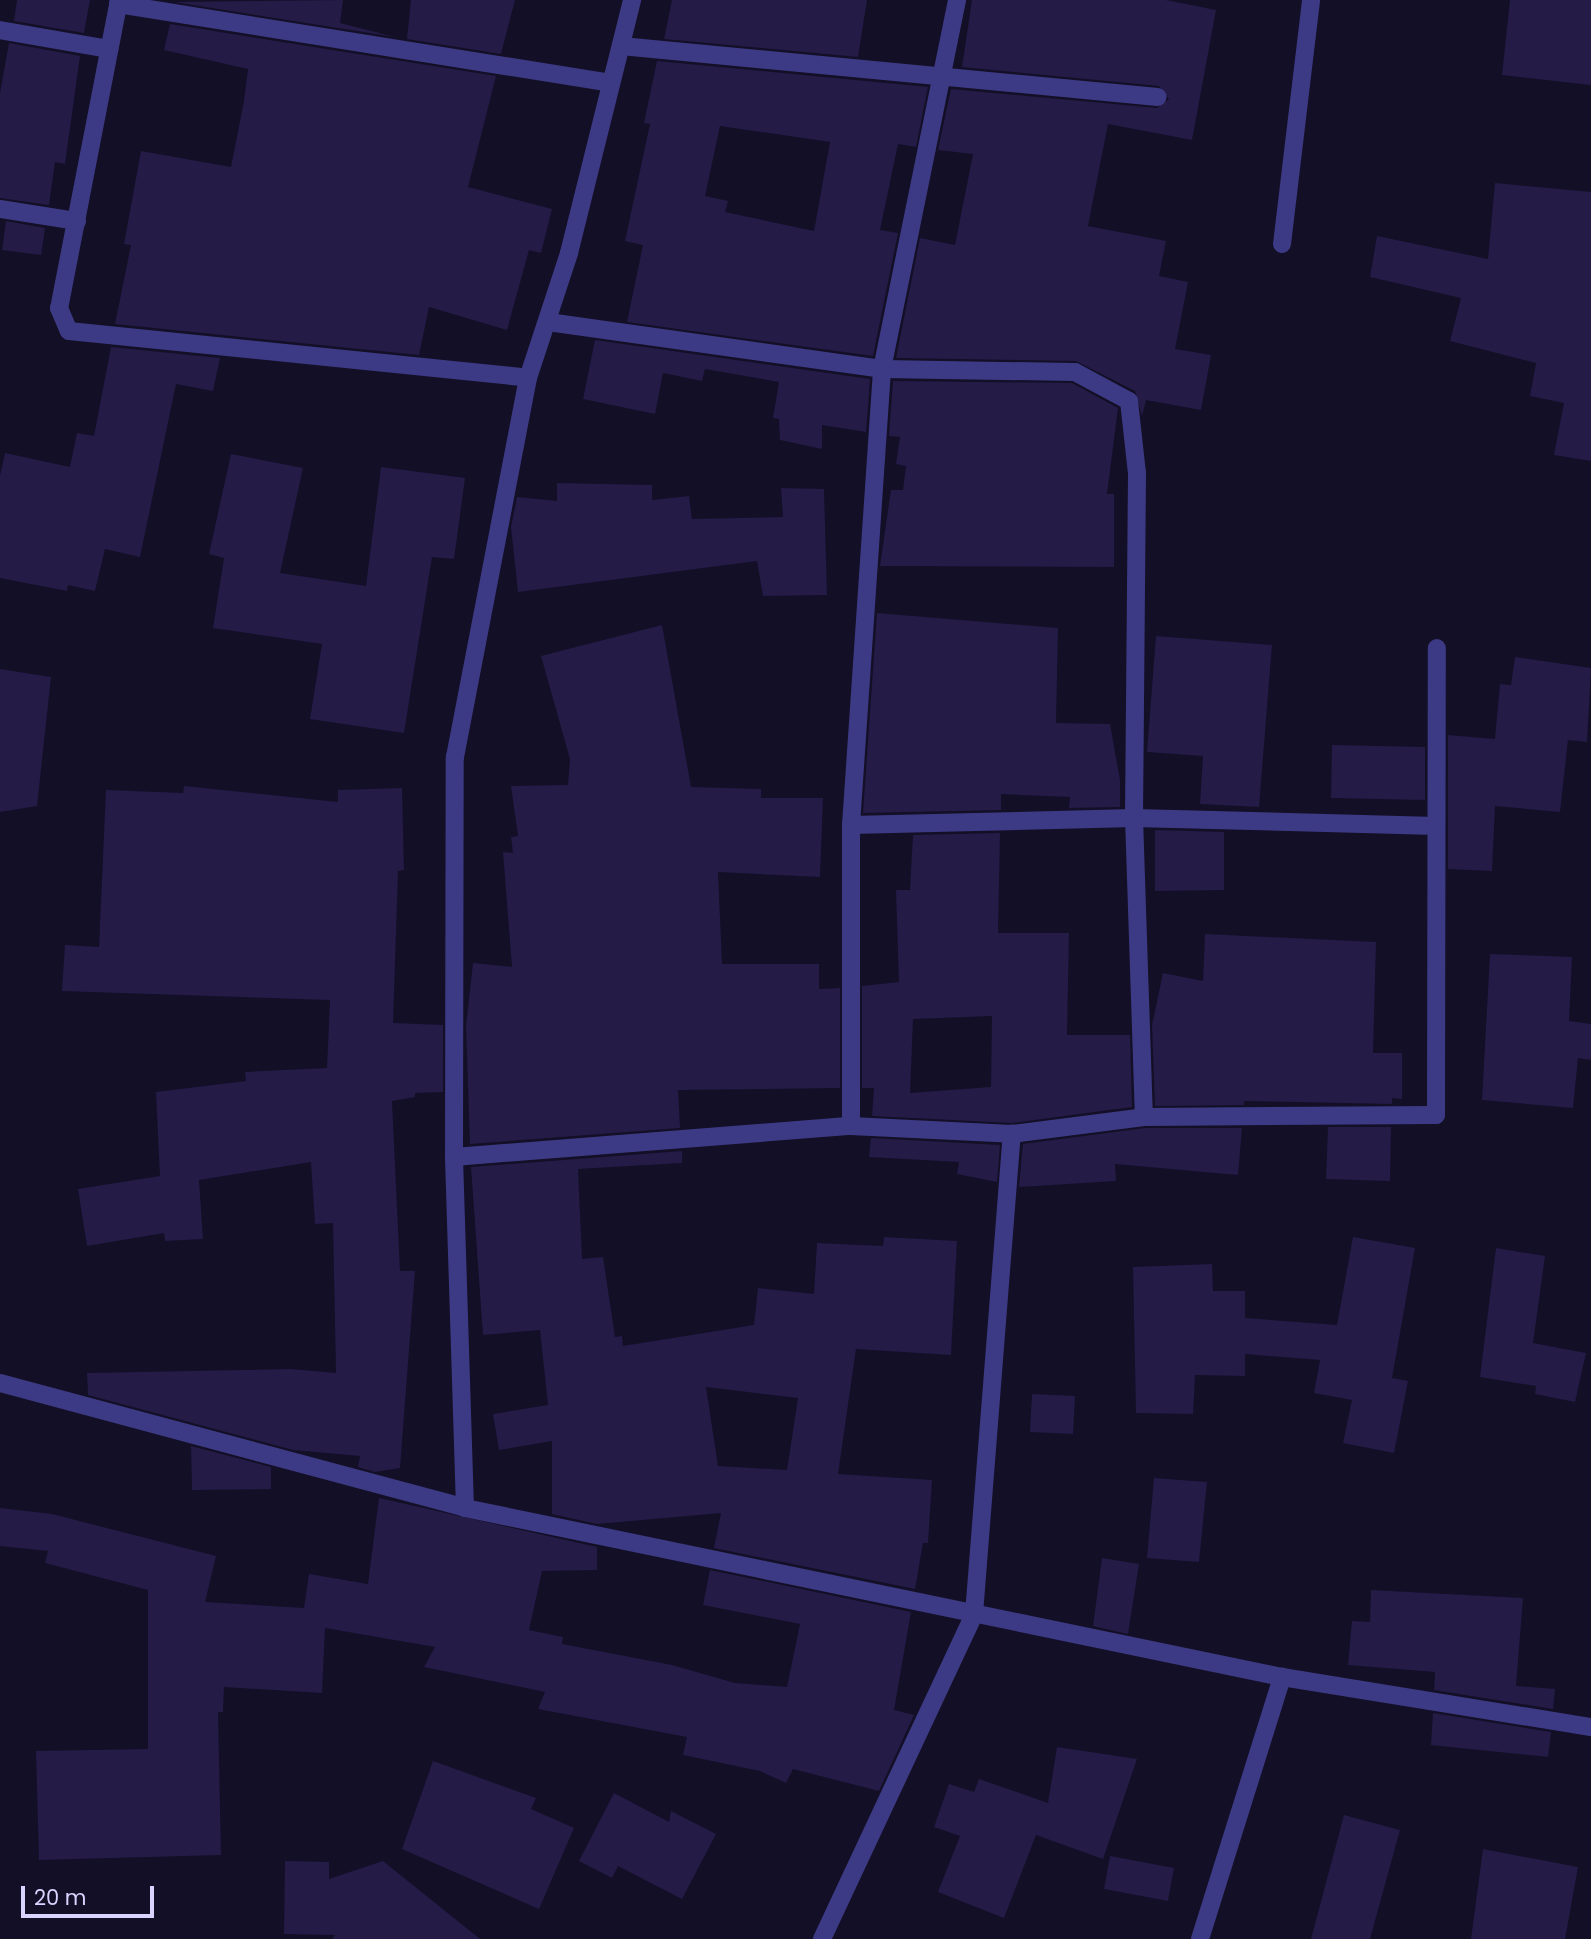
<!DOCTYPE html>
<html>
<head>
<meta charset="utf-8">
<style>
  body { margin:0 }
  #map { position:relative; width:1591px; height:1939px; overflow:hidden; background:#130f26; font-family:Poppins,sans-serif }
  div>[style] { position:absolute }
  .building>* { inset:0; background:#241b47 }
  .lane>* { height:18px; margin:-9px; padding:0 9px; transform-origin:9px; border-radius:9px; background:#3d3a85 }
  .street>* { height:18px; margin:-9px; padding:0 9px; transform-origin:9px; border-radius:9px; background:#3d3a85 }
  span { translate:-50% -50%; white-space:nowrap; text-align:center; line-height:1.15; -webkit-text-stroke:5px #130f26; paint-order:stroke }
  .scale { position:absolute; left:21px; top:1886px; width:133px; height:32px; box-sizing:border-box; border:4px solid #d9d4ff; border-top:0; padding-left:9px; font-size:21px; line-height:24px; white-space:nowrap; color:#d9d4ff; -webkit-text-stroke:5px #130f26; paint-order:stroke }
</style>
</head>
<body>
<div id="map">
  <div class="building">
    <i style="clip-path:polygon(17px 0,90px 0,84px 33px,14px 21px)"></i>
    <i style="clip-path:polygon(343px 0,340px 23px,395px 37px,174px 2px)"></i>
    <i style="clip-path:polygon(411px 0,515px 0,501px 54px,407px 39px)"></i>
    <i style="clip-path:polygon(672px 0,867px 0,858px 57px,664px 39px)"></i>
    <i style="clip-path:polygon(972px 0,1166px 0,1216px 10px,1192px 140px,1108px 124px,1088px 226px,1166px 241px,1159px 276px,1188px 282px,1175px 349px,1211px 355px,1201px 410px,1146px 400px,1142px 416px,1135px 391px,1076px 361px,896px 358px,920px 238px,955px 245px,973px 154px,938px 150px,951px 89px,1157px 108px,1169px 99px,1159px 86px,962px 67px)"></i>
    <i style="clip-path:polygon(1510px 0,1591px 0,1591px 85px,1502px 75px)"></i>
    <i style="clip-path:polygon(170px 24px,496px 76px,468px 187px,552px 209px,541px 253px,529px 250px,507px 330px,429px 307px,419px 355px,115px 324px,131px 245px,124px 244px,141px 151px,231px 167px,244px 101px,248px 69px,164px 50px)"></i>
    <i style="clip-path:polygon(9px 43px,80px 56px,65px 164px,55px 162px,49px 205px,0 198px,0 93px)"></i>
    <i style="clip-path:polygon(evenodd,657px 61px,928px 87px,916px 147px,898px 144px,880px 230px,898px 233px,873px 356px,627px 322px,643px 245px,625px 241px,650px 124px,644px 123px,657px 61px,720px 126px,830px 142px,814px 231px,725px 212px,728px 201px,705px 196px,720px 126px)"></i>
    <i style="clip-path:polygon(1495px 183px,1591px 192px,1591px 461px,1554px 455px,1564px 403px,1530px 396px,1536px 363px,1450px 341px,1461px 298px,1370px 277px,1377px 236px,1488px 259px)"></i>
    <i style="clip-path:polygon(6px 221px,45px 228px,41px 255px,2px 250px)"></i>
    <i style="clip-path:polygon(595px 340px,870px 379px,866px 432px,822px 425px,822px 449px,780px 440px,779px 419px,773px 418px,779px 382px,705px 369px,702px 381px,663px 373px,655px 414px,583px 399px)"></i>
    <i style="clip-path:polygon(111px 347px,220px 358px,213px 391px,176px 384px,140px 557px,105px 549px,95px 591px,68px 585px,67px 591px,0 578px,0 476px,5px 453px,70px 467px,77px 433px,94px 436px)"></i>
    <i style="clip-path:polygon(893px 381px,1072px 383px,1118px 408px,1107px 494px,1114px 494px,1114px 567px,880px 566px,891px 490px,903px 490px,906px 466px,896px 464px,900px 437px,889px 436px)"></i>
    <i style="clip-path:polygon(231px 454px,303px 468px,280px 573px,366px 586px,381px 467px,465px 478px,454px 559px,432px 557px,404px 733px,310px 719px,322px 644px,213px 628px,224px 558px,209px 554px)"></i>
    <i style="clip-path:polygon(557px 483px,652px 485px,652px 500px,689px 496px,692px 519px,783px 517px,781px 488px,824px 489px,827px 595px,763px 596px,757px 561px,518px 592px,511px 527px,517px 497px,557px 501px)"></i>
    <i style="clip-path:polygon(877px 613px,1058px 628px,1056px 723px,1110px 724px,1120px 780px,1120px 807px,1069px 808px,1070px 797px,1001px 794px,1001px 810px,863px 813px)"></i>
    <i style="clip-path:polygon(662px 625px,691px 787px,761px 789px,761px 798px,823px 798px,820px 877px,718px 872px,722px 964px,819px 964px,819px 989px,840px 988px,840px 1088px,678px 1090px,680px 1128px,470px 1144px,466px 1026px,473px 963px,512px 967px,503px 852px,513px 853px,511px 837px,518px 836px,511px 786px,568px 785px,570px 759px,541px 656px)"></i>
    <i style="clip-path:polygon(1156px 636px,1272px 645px,1259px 807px,1200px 804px,1203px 756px,1147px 752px)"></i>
    <i style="clip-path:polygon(1515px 657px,1591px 668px,1587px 742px,1568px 740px,1560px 812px,1495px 806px,1492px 871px,1448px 869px,1448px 735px,1495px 739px,1500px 684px,1511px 685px)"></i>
    <i style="clip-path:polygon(0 669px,51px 677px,37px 806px,0 812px)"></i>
    <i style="clip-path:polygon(1332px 745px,1425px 747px,1425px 800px,1331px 798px)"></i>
    <i style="clip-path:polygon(184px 786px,338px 802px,338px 790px,402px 788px,404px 870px,398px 871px,393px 1023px,443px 1025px,443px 1092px,415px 1093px,415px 1097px,392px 1101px,400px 1271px,415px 1271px,400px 1468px,375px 1472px,358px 1467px,360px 1456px,293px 1450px,88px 1395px,87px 1373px,291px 1369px,336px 1373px,333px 1223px,315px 1224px,311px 1162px,199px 1180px,203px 1239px,165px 1241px,164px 1233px,87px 1246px,78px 1189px,160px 1176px,156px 1092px,246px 1081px,245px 1072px,327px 1068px,330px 1000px,62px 991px,65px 945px,99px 947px,106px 790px,183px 793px)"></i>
    <i style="clip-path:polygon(1155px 830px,1224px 832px,1224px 890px,1155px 891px)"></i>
    <i style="clip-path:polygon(evenodd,1000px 833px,998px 933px,1069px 933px,1067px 1035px,1130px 1035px,1132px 1107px,1012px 1123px,872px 1116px,874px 1088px,862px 1088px,862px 986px,899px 982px,896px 890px,910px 890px,913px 835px,1000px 833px,992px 1016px,991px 1087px,910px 1093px,913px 1019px,992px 1016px)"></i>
    <i style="clip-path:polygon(1205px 934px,1376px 942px,1373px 1053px,1402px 1053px,1402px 1099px,1392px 1098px,1392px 1104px,1244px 1101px,1244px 1105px,1155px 1106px,1152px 1025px,1163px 973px,1203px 981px)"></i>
    <i style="clip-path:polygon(1490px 954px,1572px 957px,1569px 1021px,1591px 1024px,1591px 1060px,1578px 1058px,1573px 1108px,1482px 1100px)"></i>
    <i style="clip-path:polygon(1328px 1127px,1391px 1127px,1390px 1181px,1326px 1179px)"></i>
    <i style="clip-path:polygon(1145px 1128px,1242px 1128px,1238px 1175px,1115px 1164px,1116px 1181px,1019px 1187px,1023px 1144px)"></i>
    <i style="clip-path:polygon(871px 1138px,1000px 1145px,997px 1182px,957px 1174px,959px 1162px,869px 1157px)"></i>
    <i style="clip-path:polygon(evenodd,682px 1151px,682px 1163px,578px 1169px,582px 1259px,603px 1257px,615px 1337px,622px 1336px,623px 1346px,754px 1325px,758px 1288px,814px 1294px,817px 1243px,883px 1246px,884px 1237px,957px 1241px,951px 1355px,856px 1349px,838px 1474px,932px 1480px,928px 1543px,923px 1543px,915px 1589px,714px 1548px,721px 1513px,597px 1524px,552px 1514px,552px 1441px,499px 1450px,493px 1414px,548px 1405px,540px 1330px,483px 1335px,471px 1167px,682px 1151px,706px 1387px,798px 1398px,787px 1470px,718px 1466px,706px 1387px)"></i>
    <i style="clip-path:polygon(1353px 1237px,1415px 1248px,1392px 1378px,1408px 1381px,1394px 1453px,1343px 1443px,1352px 1400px,1314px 1393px,1320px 1360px,1245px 1354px,1245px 1376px,1195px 1375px,1193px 1414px,1136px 1413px,1133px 1267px,1212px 1264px,1213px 1291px,1245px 1291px,1245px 1318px,1337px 1325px)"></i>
    <i style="clip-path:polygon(1496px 1248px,1545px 1256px,1533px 1343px,1586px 1353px,1575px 1402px,1535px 1394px,1536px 1386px,1480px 1377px)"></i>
    <i style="clip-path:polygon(1032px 1394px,1075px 1396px,1073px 1434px,1030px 1432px)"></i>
    <i style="clip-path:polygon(191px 1446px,271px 1467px,271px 1489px,192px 1490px)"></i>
    <i style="clip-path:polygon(1154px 1478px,1207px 1482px,1199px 1562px,1147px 1558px)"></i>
    <i style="clip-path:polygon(379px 1498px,597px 1547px,597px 1570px,542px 1571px,529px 1630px,563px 1637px,562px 1644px,672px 1665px,735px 1683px,787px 1687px,800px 1624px,703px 1605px,710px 1570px,911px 1612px,894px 1710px,914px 1715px,879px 1791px,793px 1769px,786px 1783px,760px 1771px,683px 1755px,687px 1737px,538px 1709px,545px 1692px,424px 1667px,435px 1647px,325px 1628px,322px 1693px,224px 1687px,223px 1712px,218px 1712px,221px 1855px,39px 1860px,36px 1751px,148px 1749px,148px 1590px,45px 1563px,48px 1551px,0 1546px,0 1508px,52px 1514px,216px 1556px,205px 1602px,304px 1608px,309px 1574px,368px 1584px)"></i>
    <i style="clip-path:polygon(1102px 1558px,1139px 1564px,1128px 1634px,1093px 1626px)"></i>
    <i style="clip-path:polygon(1371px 1590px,1523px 1598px,1516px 1686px,1555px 1689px,1553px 1709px,1434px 1690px,1435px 1672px,1348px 1665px,1352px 1621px,1370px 1622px)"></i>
    <i style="clip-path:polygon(1433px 1713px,1551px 1732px,1548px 1757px,1431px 1745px)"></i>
    <i style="clip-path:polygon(1057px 1747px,1137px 1759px,1103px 1859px,1036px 1835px,1004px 1918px,938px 1892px,960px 1836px,934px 1827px,949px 1784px,974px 1792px,979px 1779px,1048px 1803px)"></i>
    <i style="clip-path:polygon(433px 1761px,536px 1798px,531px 1809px,574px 1828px,539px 1909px,402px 1849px)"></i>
    <i style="clip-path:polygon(614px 1793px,669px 1822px,671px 1811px,716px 1834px,682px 1899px,618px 1866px,612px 1878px,579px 1861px)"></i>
    <i style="clip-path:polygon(1344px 1815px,1400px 1830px,1370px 1939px,1311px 1939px)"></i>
    <i style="clip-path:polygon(1483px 1849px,1578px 1867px,1565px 1939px,1471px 1939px)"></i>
    <i style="clip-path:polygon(1110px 1856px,1174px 1868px,1168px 1901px,1104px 1889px)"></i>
    <i style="clip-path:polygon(285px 1861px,329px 1862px,329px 1879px,383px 1861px,480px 1939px,332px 1939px,335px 1935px,284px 1934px)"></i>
  </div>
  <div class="lane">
    <i style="left:1282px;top:244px;width:246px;rotate:-83.2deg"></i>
  </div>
  <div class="street">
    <i style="left:119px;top:0;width:314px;rotate:101deg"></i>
    <i style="left:59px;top:308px;width:25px;rotate:67deg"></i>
    <i style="left:69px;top:331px;width:461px;rotate:5.8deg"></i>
    <i style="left:118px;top:4px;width:499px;rotate:9.1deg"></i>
    <i style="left:0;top:30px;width:111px;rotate:9.9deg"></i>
    <i style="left:621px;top:46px;width:539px;rotate:5.43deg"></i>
    <i style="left:0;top:209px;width:78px;rotate:8.9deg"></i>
    <i style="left:548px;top:322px;width:337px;rotate:8deg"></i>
    <i style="left:882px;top:369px;width:193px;rotate:0.9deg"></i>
    <i style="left:1075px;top:372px;width:61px;rotate:28.2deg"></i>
    <i style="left:1129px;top:401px;width:72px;rotate:83.7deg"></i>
    <i style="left:1137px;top:473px;width:345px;rotate:90.5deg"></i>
    <i style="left:1134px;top:818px;width:299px;rotate:88.1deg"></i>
    <i style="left:851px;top:825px;width:283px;rotate:-1.4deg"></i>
    <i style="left:1134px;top:818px;width:302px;rotate:1.5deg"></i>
    <i style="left:851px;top:1126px;width:301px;rotate:-90deg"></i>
    <i style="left:851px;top:825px;width:457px;rotate:-86.1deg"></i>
    <i style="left:882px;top:369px;width:377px;rotate:-78.5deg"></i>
    <i style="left:454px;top:1157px;width:398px;rotate:-4.5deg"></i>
    <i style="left:851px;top:1126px;width:161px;rotate:2.8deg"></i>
    <i style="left:1012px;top:1134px;width:133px;rotate:-7.3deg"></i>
    <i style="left:1144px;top:1117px;width:292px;rotate:-0.4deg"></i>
    <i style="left:1436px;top:1115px;width:467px;rotate:-89.9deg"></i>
    <i style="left:0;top:1383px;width:482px;rotate:15deg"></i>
    <i style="left:465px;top:1508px;width:834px;rotate:11.69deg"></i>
    <i style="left:1282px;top:1677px;width:313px;rotate:9.2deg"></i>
    <i style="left:465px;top:1508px;width:351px;rotate:-91.8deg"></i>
    <i style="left:454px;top:1157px;width:400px;rotate:-89.9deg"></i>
    <i style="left:455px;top:757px;width:386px;rotate:-79.1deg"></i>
    <i style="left:528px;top:378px;width:132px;rotate:-71.8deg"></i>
    <i style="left:569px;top:253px;width:261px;rotate:-76deg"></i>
    <i style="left:822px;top:1939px;width:359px;rotate:-64.9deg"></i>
    <i style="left:974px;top:1614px;width:482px;rotate:-85.5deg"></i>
    <i style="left:1200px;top:1939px;width:275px;rotate:-72.6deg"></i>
  </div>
  <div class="scale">20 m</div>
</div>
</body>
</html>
